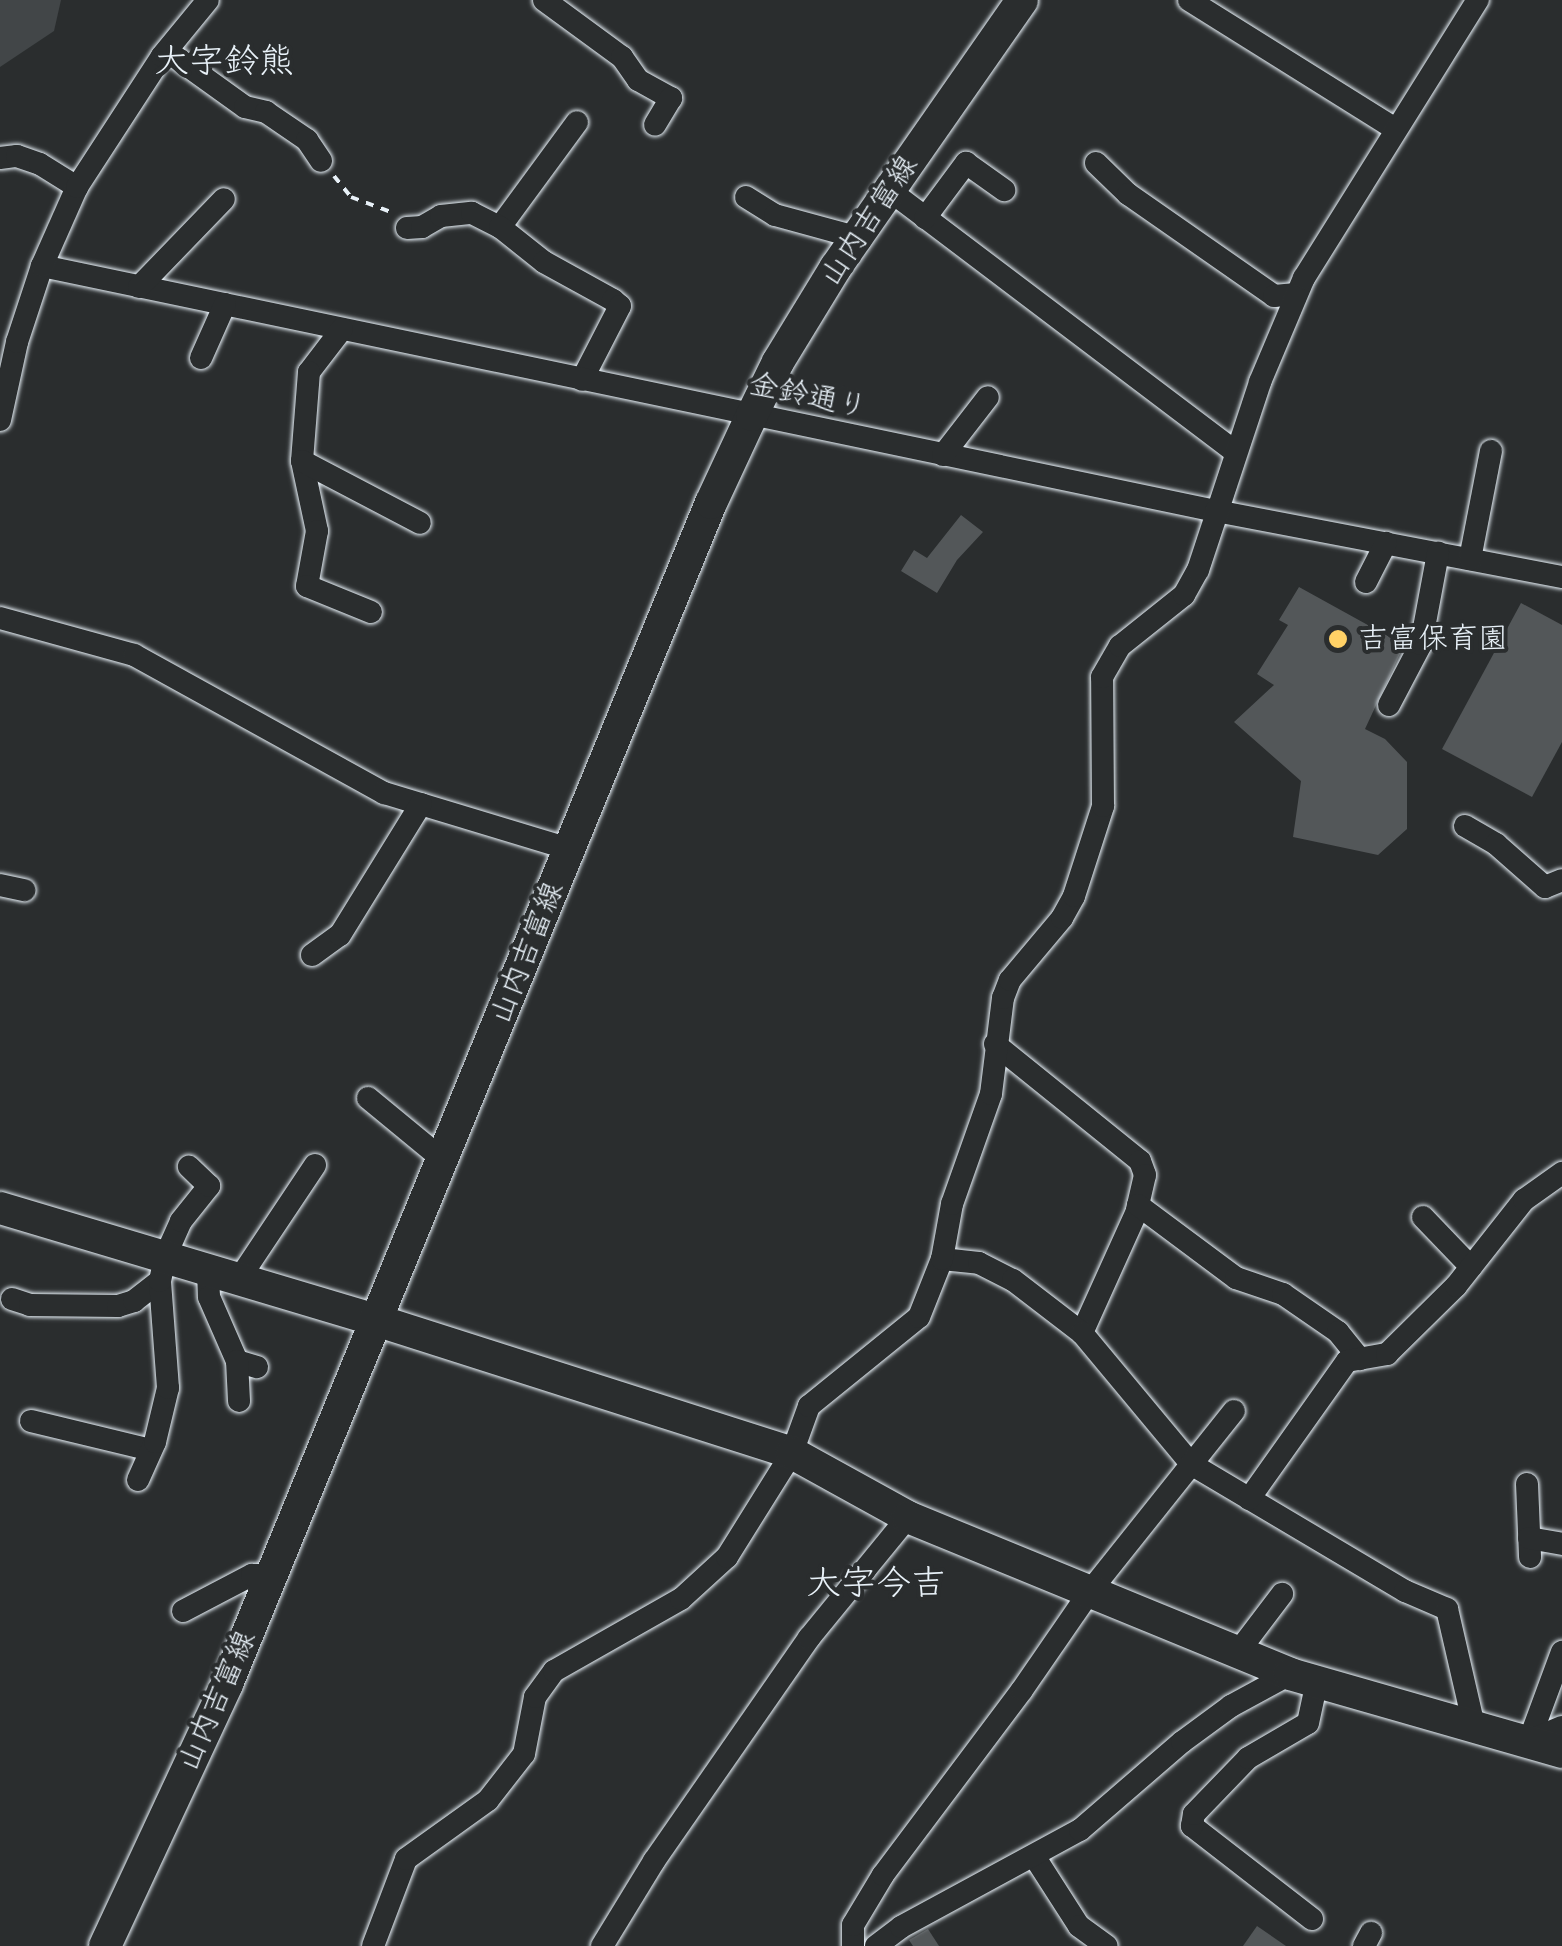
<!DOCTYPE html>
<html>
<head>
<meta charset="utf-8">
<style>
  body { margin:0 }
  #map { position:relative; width:1562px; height:1946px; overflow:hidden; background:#2a2d2e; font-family:Pangolin,"Klee One",sans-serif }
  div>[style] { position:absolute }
  .green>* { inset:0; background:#424648 }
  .building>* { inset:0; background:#535759 }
  .path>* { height:4px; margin-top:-2px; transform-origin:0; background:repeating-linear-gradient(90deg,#e8f1f8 0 8px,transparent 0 16px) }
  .roads { filter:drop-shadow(0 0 2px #e8f1f8) drop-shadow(0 0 2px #e8f1f8) }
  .street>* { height:22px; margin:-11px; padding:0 11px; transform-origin:11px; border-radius:11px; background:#2a2d2e }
  .secondary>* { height:32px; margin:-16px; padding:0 16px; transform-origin:16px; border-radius:16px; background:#2a2d2e }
  .dots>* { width:28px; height:28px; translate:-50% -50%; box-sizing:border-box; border:5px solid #2a2d2e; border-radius:50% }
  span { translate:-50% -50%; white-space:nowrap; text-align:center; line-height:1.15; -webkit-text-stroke:8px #2a2d2e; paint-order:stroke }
  .street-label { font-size:30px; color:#e8f1f8 }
  .poi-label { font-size:30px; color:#e8f1f8 }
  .left { translate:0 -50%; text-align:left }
  .quarter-label { font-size:35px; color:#e8f1f8 }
</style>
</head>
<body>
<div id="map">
  <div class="green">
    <i style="clip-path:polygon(0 0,61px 0,54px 31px,0 67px)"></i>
  </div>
  <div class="building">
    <i style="clip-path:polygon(961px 515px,983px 532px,957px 560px,937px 593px,901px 571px,914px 550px,927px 558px)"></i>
    <i style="clip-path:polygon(1299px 587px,1404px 645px,1365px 729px,1385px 739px,1407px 762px,1407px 829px,1378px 855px,1293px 837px,1301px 781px,1234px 722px,1274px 685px,1257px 674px,1288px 625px,1279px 620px)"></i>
    <i style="clip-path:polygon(1521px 603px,1562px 625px,1562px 742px,1532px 797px,1442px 749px)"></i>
    <i style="clip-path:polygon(1257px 1926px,1286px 1946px,1243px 1946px)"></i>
    <i style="clip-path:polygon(928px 1929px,939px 1946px,913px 1946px,909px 1940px)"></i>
  </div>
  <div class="path">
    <i style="left:334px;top:176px;width:27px;rotate:51deg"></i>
    <i style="left:351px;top:197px;width:43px;rotate:20.6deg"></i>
  </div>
  <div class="roads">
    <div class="street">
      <i style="left:544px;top:0;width:97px;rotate:36.2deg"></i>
      <i style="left:622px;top:57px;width:28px;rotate:55deg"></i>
      <i style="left:638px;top:80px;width:38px;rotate:29deg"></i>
      <i style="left:671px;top:98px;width:31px;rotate:121deg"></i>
      <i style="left:1189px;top:0;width:242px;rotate:32deg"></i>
      <i style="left:167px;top:51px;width:96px;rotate:35.7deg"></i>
      <i style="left:245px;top:107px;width:22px;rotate:13deg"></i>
      <i style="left:266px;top:112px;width:50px;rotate:34.3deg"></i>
      <i style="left:307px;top:140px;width:25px;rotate:56deg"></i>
      <i style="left:0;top:158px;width:17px;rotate:-7deg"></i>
      <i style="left:17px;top:156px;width:24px;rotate:19deg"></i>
      <i style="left:40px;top:164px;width:44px;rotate:31.9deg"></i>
      <i style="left:1096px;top:163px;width:45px;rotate:44.1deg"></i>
      <i style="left:1128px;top:194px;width:178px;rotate:34.9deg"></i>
      <i style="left:1274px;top:296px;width:22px;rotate:-5deg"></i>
      <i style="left:889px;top:190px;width:435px;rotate:37.1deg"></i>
      <i style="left:746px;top:197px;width:34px;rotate:32deg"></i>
      <i style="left:775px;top:215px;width:84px;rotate:15.2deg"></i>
      <i style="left:925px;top:218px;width:69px;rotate:-53.3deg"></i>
      <i style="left:966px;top:163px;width:47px;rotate:35.4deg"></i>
      <i style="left:500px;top:227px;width:130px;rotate:-53.7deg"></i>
      <i style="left:407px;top:228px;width:15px;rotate:-4deg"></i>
      <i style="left:422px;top:227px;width:22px;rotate:-30deg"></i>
      <i style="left:441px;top:216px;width:31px;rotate:-6deg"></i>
      <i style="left:472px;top:213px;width:31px;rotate:27deg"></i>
      <i style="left:500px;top:227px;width:56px;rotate:38.5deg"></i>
      <i style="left:544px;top:262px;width:79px;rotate:28.8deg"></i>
      <i style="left:613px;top:300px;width:9px;rotate:41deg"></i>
      <i style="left:620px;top:306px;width:83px;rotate:117.2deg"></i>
      <i style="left:42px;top:266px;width:1199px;rotate:11.79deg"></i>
      <i style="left:1216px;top:511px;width:352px;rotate:10.8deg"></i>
      <i style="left:139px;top:287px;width:122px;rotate:-46deg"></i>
      <i style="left:342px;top:329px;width:54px;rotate:127.5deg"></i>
      <i style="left:309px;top:372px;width:89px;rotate:94.5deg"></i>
      <i style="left:302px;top:461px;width:72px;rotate:77.9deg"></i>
      <i style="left:317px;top:531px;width:56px;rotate:100.3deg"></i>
      <i style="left:307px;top:586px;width:69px;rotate:22.1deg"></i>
      <i style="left:201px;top:358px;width:59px;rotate:-66deg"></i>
      <i style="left:0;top:420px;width:80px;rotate:-77.7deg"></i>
      <i style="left:17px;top:342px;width:80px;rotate:-71.8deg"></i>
      <i style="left:42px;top:266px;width:86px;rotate:-66.1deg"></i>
      <i style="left:77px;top:187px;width:156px;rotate:-57deg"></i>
      <i style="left:162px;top:56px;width:72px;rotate:-50.6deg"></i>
      <i style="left:943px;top:455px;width:73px;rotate:-52.2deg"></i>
      <i style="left:302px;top:461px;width:133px;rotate:27.7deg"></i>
      <i style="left:1470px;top:559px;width:110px;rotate:-79deg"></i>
      <i style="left:1366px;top:582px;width:44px;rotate:-62.9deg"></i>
      <i style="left:0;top:618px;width:139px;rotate:15.4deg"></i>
      <i style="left:134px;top:655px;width:286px;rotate:28.9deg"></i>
      <i style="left:384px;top:793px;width:193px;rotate:16.8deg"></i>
      <i style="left:1389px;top:705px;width:69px;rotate:-62.3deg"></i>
      <i style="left:1421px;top:644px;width:93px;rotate:-79.4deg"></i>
      <i style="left:1465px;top:826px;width:36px;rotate:30deg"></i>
      <i style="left:1496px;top:844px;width:65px;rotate:41.3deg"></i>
      <i style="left:1545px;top:887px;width:18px;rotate:-22deg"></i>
      <i style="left:0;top:885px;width:25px;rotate:12deg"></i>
      <i style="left:312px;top:955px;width:34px;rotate:-36deg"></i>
      <i style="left:340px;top:935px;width:154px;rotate:-58.3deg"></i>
      <i style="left:995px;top:1044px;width:186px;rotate:38.9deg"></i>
      <i style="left:1140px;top:1161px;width:15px;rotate:70deg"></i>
      <i style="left:1145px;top:1175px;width:37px;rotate:103deg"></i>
      <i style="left:1137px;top:1211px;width:134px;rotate:114.3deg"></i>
      <i style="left:368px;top:1098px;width:96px;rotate:39.5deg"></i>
      <i style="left:1138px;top:1205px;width:122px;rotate:36.7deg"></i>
      <i style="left:1236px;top:1278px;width:50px;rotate:18.8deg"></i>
      <i style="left:1283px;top:1294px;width:67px;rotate:34.6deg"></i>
      <i style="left:1338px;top:1332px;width:35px;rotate:51deg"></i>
      <i style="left:1423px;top:1217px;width:69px;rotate:46.2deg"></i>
      <i style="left:942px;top:1259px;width:37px;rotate:6deg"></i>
      <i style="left:979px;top:1263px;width:38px;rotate:27deg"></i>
      <i style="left:1013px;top:1280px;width:87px;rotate:37.5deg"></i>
      <i style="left:1082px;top:1333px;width:170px;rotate:50.2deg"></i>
      <i style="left:1191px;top:1464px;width:249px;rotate:30.7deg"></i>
      <i style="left:1405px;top:1591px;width:46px;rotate:23.2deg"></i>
      <i style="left:1447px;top:1609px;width:120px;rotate:77deg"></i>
      <i style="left:208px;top:1270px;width:27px;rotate:88deg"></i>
      <i style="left:209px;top:1297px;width:70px;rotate:66.4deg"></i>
      <i style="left:237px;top:1361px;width:21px;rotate:17deg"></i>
      <i style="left:239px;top:1279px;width:137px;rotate:-56.3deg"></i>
      <i style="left:12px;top:1299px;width:19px;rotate:18deg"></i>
      <i style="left:30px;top:1305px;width:88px;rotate:0.7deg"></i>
      <i style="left:118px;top:1306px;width:17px;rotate:-17deg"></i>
      <i style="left:134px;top:1301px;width:33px;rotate:-38deg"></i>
      <i style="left:237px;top:1361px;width:40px;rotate:87.1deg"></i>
      <i style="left:31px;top:1421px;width:123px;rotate:13.6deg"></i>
      <i style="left:138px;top:1480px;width:42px;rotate:-65.9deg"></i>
      <i style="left:155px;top:1442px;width:56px;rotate:-76.5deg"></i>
      <i style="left:168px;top:1388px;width:107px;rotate:-94.3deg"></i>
      <i style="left:160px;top:1281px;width:25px;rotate:-78deg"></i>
      <i style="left:165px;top:1257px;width:39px;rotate:-66deg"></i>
      <i style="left:181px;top:1221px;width:45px;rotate:-51.3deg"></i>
      <i style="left:209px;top:1186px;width:28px;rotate:-136deg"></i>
      <i style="left:1527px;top:1484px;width:73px;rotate:87.6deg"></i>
      <i style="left:1249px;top:1499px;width:169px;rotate:-54.6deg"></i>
      <i style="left:1347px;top:1361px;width:41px;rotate:-9.9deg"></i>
      <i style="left:1387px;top:1354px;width:97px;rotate:-44.6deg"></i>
      <i style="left:1456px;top:1286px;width:110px;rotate:-51.7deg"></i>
      <i style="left:1524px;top:1200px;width:47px;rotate:-35.4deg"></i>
      <i style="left:1529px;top:1538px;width:34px;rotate:10deg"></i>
      <i style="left:183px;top:1611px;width:78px;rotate:-27.6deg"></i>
      <i style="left:252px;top:1575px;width:20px"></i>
      <i style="left:1238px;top:1652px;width:73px;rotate:-52.8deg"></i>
      <i style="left:1529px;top:1741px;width:95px;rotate:-69.7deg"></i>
      <i style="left:1529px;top:1741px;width:36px;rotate:-23deg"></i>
      <i style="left:1034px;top:1856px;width:83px;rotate:57.3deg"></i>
      <i style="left:1079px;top:1926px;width:34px;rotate:36deg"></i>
      <i style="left:1312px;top:1919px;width:152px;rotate:-142.2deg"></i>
      <i style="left:1192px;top:1826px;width:12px;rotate:-81deg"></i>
      <i style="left:1194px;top:1814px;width:78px;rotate:-46deg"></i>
      <i style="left:1248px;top:1758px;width:69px;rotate:-30.3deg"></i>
      <i style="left:1308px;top:1723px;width:43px;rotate:-77.9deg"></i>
      <i style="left:373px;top:1946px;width:93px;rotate:-69.2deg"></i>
      <i style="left:406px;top:1859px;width:101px;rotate:-35.7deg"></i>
      <i style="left:488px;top:1800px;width:58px;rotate:-52deg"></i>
      <i style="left:524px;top:1754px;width:58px;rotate:-79.1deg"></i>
      <i style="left:535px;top:1697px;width:32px;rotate:-54deg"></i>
      <i style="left:554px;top:1671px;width:146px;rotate:-29.6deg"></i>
      <i style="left:681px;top:1599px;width:62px;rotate:-42.4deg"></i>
      <i style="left:727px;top:1557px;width:123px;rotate:-58deg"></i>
      <i style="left:792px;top:1453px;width:50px;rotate:-70.1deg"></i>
      <i style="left:809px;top:1406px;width:141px;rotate:-39deg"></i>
      <i style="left:919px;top:1317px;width:62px;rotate:-68.4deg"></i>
      <i style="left:942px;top:1259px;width:56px;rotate:-79.7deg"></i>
      <i style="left:952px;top:1204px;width:117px;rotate:-70.5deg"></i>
      <i style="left:991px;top:1094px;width:97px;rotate:-82.9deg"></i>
      <i style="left:1003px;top:998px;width:19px;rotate:-69deg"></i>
      <i style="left:1010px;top:980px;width:81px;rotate:-50deg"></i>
      <i style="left:1062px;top:918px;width:25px;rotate:-61deg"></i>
      <i style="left:1074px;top:896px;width:95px;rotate:-72.1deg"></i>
      <i style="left:1103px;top:806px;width:129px;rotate:-90.4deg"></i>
      <i style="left:1102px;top:677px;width:36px;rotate:-60deg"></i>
      <i style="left:1120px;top:646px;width:82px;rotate:-38.6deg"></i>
      <i style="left:1184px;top:595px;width:29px;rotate:-61deg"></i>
      <i style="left:1198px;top:570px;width:198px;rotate:-71.7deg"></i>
      <i style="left:1260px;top:382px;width:113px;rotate:-67.1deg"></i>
      <i style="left:1304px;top:278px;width:328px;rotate:-58deg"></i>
      <i style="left:602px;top:1946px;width:100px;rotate:-58.5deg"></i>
      <i style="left:654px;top:1861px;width:272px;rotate:-55.2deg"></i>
      <i style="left:809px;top:1638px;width:156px;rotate:-50.7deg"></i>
      <i style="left:853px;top:1946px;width:21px;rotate:-90deg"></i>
      <i style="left:853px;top:1925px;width:58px;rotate:-59deg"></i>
      <i style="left:883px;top:1875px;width:231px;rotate:-53.1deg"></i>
      <i style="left:1022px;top:1690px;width:121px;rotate:-55.4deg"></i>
      <i style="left:1091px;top:1590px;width:229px;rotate:-51.4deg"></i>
      <i style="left:876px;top:1946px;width:31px;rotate:-37deg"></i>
      <i style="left:901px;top:1927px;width:204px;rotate:-28.5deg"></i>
      <i style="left:1080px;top:1830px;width:135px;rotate:-40.8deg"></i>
      <i style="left:1182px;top:1742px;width:61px;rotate:-36.3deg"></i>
      <i style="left:1231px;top:1706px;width:67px;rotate:-28.5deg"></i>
      <i style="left:1364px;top:1946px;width:15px;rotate:-62deg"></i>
    </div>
    <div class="secondary">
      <i style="left:0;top:1208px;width:392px;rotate:16.6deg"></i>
      <i style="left:376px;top:1320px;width:437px;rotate:17.7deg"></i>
      <i style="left:792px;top:1453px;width:132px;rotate:28.9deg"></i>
      <i style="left:908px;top:1517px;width:413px;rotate:22.3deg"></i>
      <i style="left:1290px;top:1674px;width:283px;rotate:16deg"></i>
      <i style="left:105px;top:1946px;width:289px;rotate:-65deg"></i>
      <i style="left:227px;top:1684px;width:1276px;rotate:-67.72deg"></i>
      <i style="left:711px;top:503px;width:97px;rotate:-65deg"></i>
      <i style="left:752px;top:415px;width:59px;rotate:-63.9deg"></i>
      <i style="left:778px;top:362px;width:111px;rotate:-58.6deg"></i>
      <i style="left:836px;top:267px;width:325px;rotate:-55.1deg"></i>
    </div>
  </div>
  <div class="dots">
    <i style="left:1338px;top:639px;background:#ffd166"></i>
  </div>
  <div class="street-label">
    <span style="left:869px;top:221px;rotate:-56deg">山内吉富線</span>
    <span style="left:808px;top:396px;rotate:12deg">金鈴通り</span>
    <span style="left:527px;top:953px;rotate:-68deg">山内吉富線</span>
    <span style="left:217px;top:1701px;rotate:-66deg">山内吉富線</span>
  </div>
  <div class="poi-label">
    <span class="left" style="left:1358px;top:639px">吉富保育園</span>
  </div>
  <div class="quarter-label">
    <span style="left:224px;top:61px">大字鈴熊</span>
    <span style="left:876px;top:1583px">大字今吉</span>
  </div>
</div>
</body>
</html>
